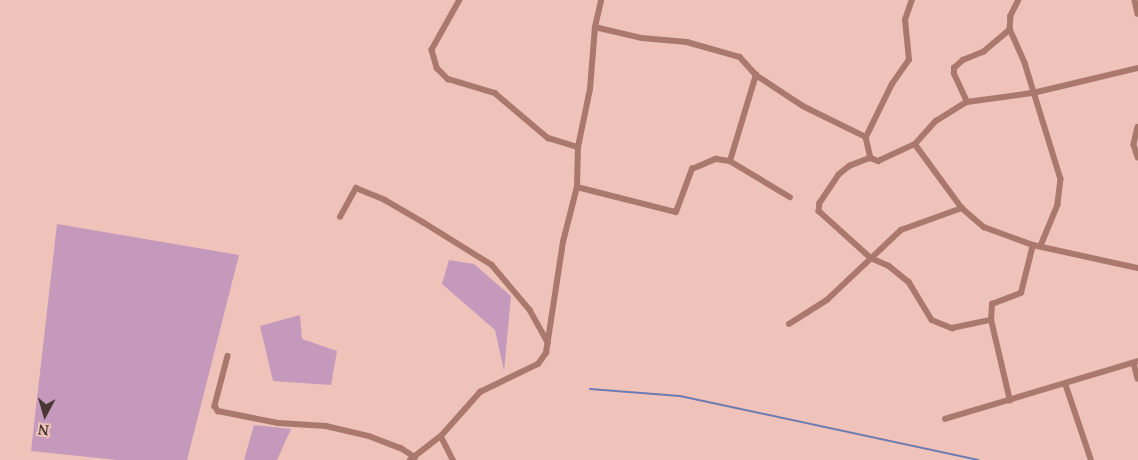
<!DOCTYPE html>
<html>
<head>
<meta charset="utf-8">
<style>
  body { margin:0 }
  #map { position:relative; width:1138px; height:460px; overflow:hidden; background:#efc3b9; font-family:"Noto Serif",serif }
  div>[style] { position:absolute }
  .green>* { inset:0; background:#c499bc }
  .stream>* { height:2px; margin:-1px; padding:0 1px; transform-origin:1px; border-radius:1px; background:#6d7bb3 }
  .street>* { height:5.5px; margin:-2.75px; padding:0 2.75px; transform-origin:2.75px; border-radius:2.75px; background:#aa786d }
  span { translate:-50% -50%; white-space:nowrap; text-align:center; line-height:1.15; -webkit-text-stroke:5px #efc3b9; paint-order:stroke }
  .north { position:absolute; left:20px; top:390px; width:50px; height:50px; -webkit-text-stroke:4px #efc3b9; paint-order:stroke; rotate:186deg; font-size:14px; font-weight:700; line-height:20px; text-align:center; color:#483733 }
  .north::after { content:''; display:block; margin:auto; width:18px; height:22px; background:#483733; clip-path:polygon(50% 0,100% 100%,50% 72%,0 100%) }
</style>
</head>
<body>
<div id="map">
  <div class="green">
    <i style="clip-path:polygon(57px 224px,239px 255px,187px 460px,117px 460px,31px 451px)"></i>
    <i style="clip-path:polygon(449px 260px,474px 264px,511px 296px,504px 371px,495px 330px,442px 284px)"></i>
    <i style="clip-path:polygon(300px 315px,302px 339px,337px 351px,331px 385px,273px 381px,260px 326px)"></i>
    <i style="clip-path:polygon(254px 425px,291px 429px,277px 460px,244px 460px)"></i>
  </div>
  <div class="stream">
    <i style="left:590px;top:389px;width:90px;rotate:4.4deg"></i>
    <i style="left:680px;top:396px;width:305px;rotate:12.1deg"></i>
  </div>
  <div class="street">
    <i style="left:460px;top:0;width:57px;rotate:119.2deg"></i>
    <i style="left:432px;top:50px;width:19px;rotate:74deg"></i>
    <i style="left:437px;top:68px;width:16px;rotate:45deg"></i>
    <i style="left:448px;top:79px;width:49px;rotate:16.6deg"></i>
    <i style="left:495px;top:93px;width:70px;rotate:40.3deg"></i>
    <i style="left:548px;top:138px;width:31px;rotate:17deg"></i>
    <i style="left:1019px;top:0;width:18px;rotate:117deg"></i>
    <i style="left:1011px;top:16px;width:13px;rotate:94deg"></i>
    <i style="left:1010px;top:29px;width:37px;rotate:66deg"></i>
    <i style="left:1025px;top:63px;width:121px;rotate:72.8deg"></i>
    <i style="left:1061px;top:179px;width:26px;rotate:97deg"></i>
    <i style="left:1058px;top:205px;width:44px;rotate:112.5deg"></i>
    <i style="left:1135px;top:0;width:14px;rotate:78deg"></i>
    <i style="left:595px;top:27px;width:48px;rotate:13.2deg"></i>
    <i style="left:642px;top:38px;width:45px;rotate:5.1deg"></i>
    <i style="left:687px;top:42px;width:55px;rotate:15.8deg"></i>
    <i style="left:740px;top:57px;width:24px;rotate:48deg"></i>
    <i style="left:756px;top:75px;width:56px;rotate:33.4deg"></i>
    <i style="left:803px;top:106px;width:70px;rotate:26.2deg"></i>
    <i style="left:866px;top:137px;width:22px;rotate:77deg"></i>
    <i style="left:871px;top:158px;width:8px;rotate:23deg"></i>
    <i style="left:878px;top:161px;width:41px;rotate:-24.7deg"></i>
    <i style="left:915px;top:144px;width:79px;rotate:53.7deg"></i>
    <i style="left:962px;top:208px;width:29px;rotate:41deg"></i>
    <i style="left:984px;top:227px;width:52px;rotate:20.2deg"></i>
    <i style="left:1033px;top:245px;width:107px;rotate:12.4deg"></i>
    <i style="left:967px;top:102px;width:31px;rotate:-115deg"></i>
    <i style="left:954px;top:74px;width:6px;rotate:-90deg"></i>
    <i style="left:954px;top:68px;width:12px;rotate:-42deg"></i>
    <i style="left:963px;top:60px;width:22px;rotate:-22deg"></i>
    <i style="left:983px;top:52px;width:35px;rotate:-40deg"></i>
    <i style="left:1138px;top:127px;width:18px;rotate:103deg"></i>
    <i style="left:1134px;top:145px;width:13px;rotate:72deg"></i>
    <i style="left:866px;top:137px;width:59px;rotate:-63.9deg"></i>
    <i style="left:892px;top:84px;width:29px;rotate:-55deg"></i>
    <i style="left:909px;top:60px;width:40px;rotate:-95.7deg"></i>
    <i style="left:905px;top:20px;width:21px;rotate:-71deg"></i>
    <i style="left:915px;top:144px;width:31px;rotate:-48deg"></i>
    <i style="left:936px;top:121px;width:36px;rotate:-32deg"></i>
    <i style="left:967px;top:102px;width:67px;rotate:-7.8deg"></i>
    <i style="left:1033px;top:93px;width:108px;rotate:-13.4deg"></i>
    <i style="left:871px;top:158px;width:22px;rotate:159deg"></i>
    <i style="left:850px;top:166px;width:14px;rotate:141deg"></i>
    <i style="left:839px;top:175px;width:34px;rotate:124deg"></i>
    <i style="left:820px;top:203px;width:8px;rotate:97deg"></i>
    <i style="left:819px;top:211px;width:70px;rotate:42.1deg"></i>
    <i style="left:871px;top:258px;width:20px;rotate:24deg"></i>
    <i style="left:889px;top:266px;width:26px;rotate:39deg"></i>
    <i style="left:909px;top:282px;width:44px;rotate:58.8deg"></i>
    <i style="left:932px;top:320px;width:22px;rotate:22deg"></i>
    <i style="left:952px;top:328px;width:40px;rotate:-12deg"></i>
    <i style="left:730px;top:161px;width:90px;rotate:-73.2deg"></i>
    <i style="left:577px;top:187px;width:102px;rotate:14.2deg"></i>
    <i style="left:676px;top:212px;width:46px;rotate:-69.6deg"></i>
    <i style="left:692px;top:169px;width:26px;rotate:-23deg"></i>
    <i style="left:716px;top:159px;width:14px;rotate:8deg"></i>
    <i style="left:730px;top:161px;width:70px;rotate:31deg"></i>
    <i style="left:340px;top:217px;width:33px;rotate:-61deg"></i>
    <i style="left:356px;top:188px;width:31px;rotate:22deg"></i>
    <i style="left:385px;top:200px;width:44px;rotate:30.1deg"></i>
    <i style="left:423px;top:222px;width:81px;rotate:31.9deg"></i>
    <i style="left:492px;top:265px;width:59px;rotate:49.8deg"></i>
    <i style="left:530px;top:310px;width:37px;rotate:61deg"></i>
    <i style="left:789px;top:324px;width:45px;rotate:-32.3deg"></i>
    <i style="left:827px;top:300px;width:102px;rotate:-43.4deg"></i>
    <i style="left:901px;top:230px;width:65px;rotate:-19.8deg"></i>
    <i style="left:228px;top:356px;width:52px;rotate:104.6deg"></i>
    <i style="left:215px;top:406px;width:6px;rotate:59deg"></i>
    <i style="left:218px;top:411px;width:61px;rotate:11.3deg"></i>
    <i style="left:278px;top:423px;width:48px;rotate:3.6deg"></i>
    <i style="left:326px;top:426px;width:44px;rotate:13.1deg"></i>
    <i style="left:369px;top:436px;width:34px;rotate:21deg"></i>
    <i style="left:401px;top:448px;width:17px;rotate:33deg"></i>
    <i style="left:1134px;top:363px;width:16px;rotate:76deg"></i>
    <i style="left:1066px;top:385px;width:78px;rotate:71.3deg"></i>
    <i style="left:1010px;top:401px;width:83px;rotate:-103.2deg"></i>
    <i style="left:991px;top:320px;width:16px;rotate:-86deg"></i>
    <i style="left:992px;top:304px;width:31px;rotate:-21deg"></i>
    <i style="left:1021px;top:293px;width:49px;rotate:-76deg"></i>
    <i style="left:945px;top:419px;width:202px;rotate:-16.7deg"></i>
    <i style="left:441px;top:436px;width:27px;rotate:63deg"></i>
    <i style="left:410px;top:460px;width:39px;rotate:-38deg"></i>
    <i style="left:441px;top:436px;width:59px;rotate:-48.4deg"></i>
    <i style="left:480px;top:392px;width:64px;rotate:-25.8deg"></i>
    <i style="left:538px;top:364px;width:14px;rotate:-54deg"></i>
    <i style="left:546px;top:353px;width:112px;rotate:-81.3deg"></i>
    <i style="left:563px;top:242px;width:57px;rotate:-75.7deg"></i>
    <i style="left:577px;top:187px;width:40px;rotate:-88.6deg"></i>
    <i style="left:578px;top:147px;width:59px;rotate:-78.3deg"></i>
    <i style="left:590px;top:89px;width:62px;rotate:-85.4deg"></i>
    <i style="left:595px;top:27px;width:28px;rotate:-77deg"></i>
  </div>
  <div class="north">N</div>
</div>
</body>
</html>
